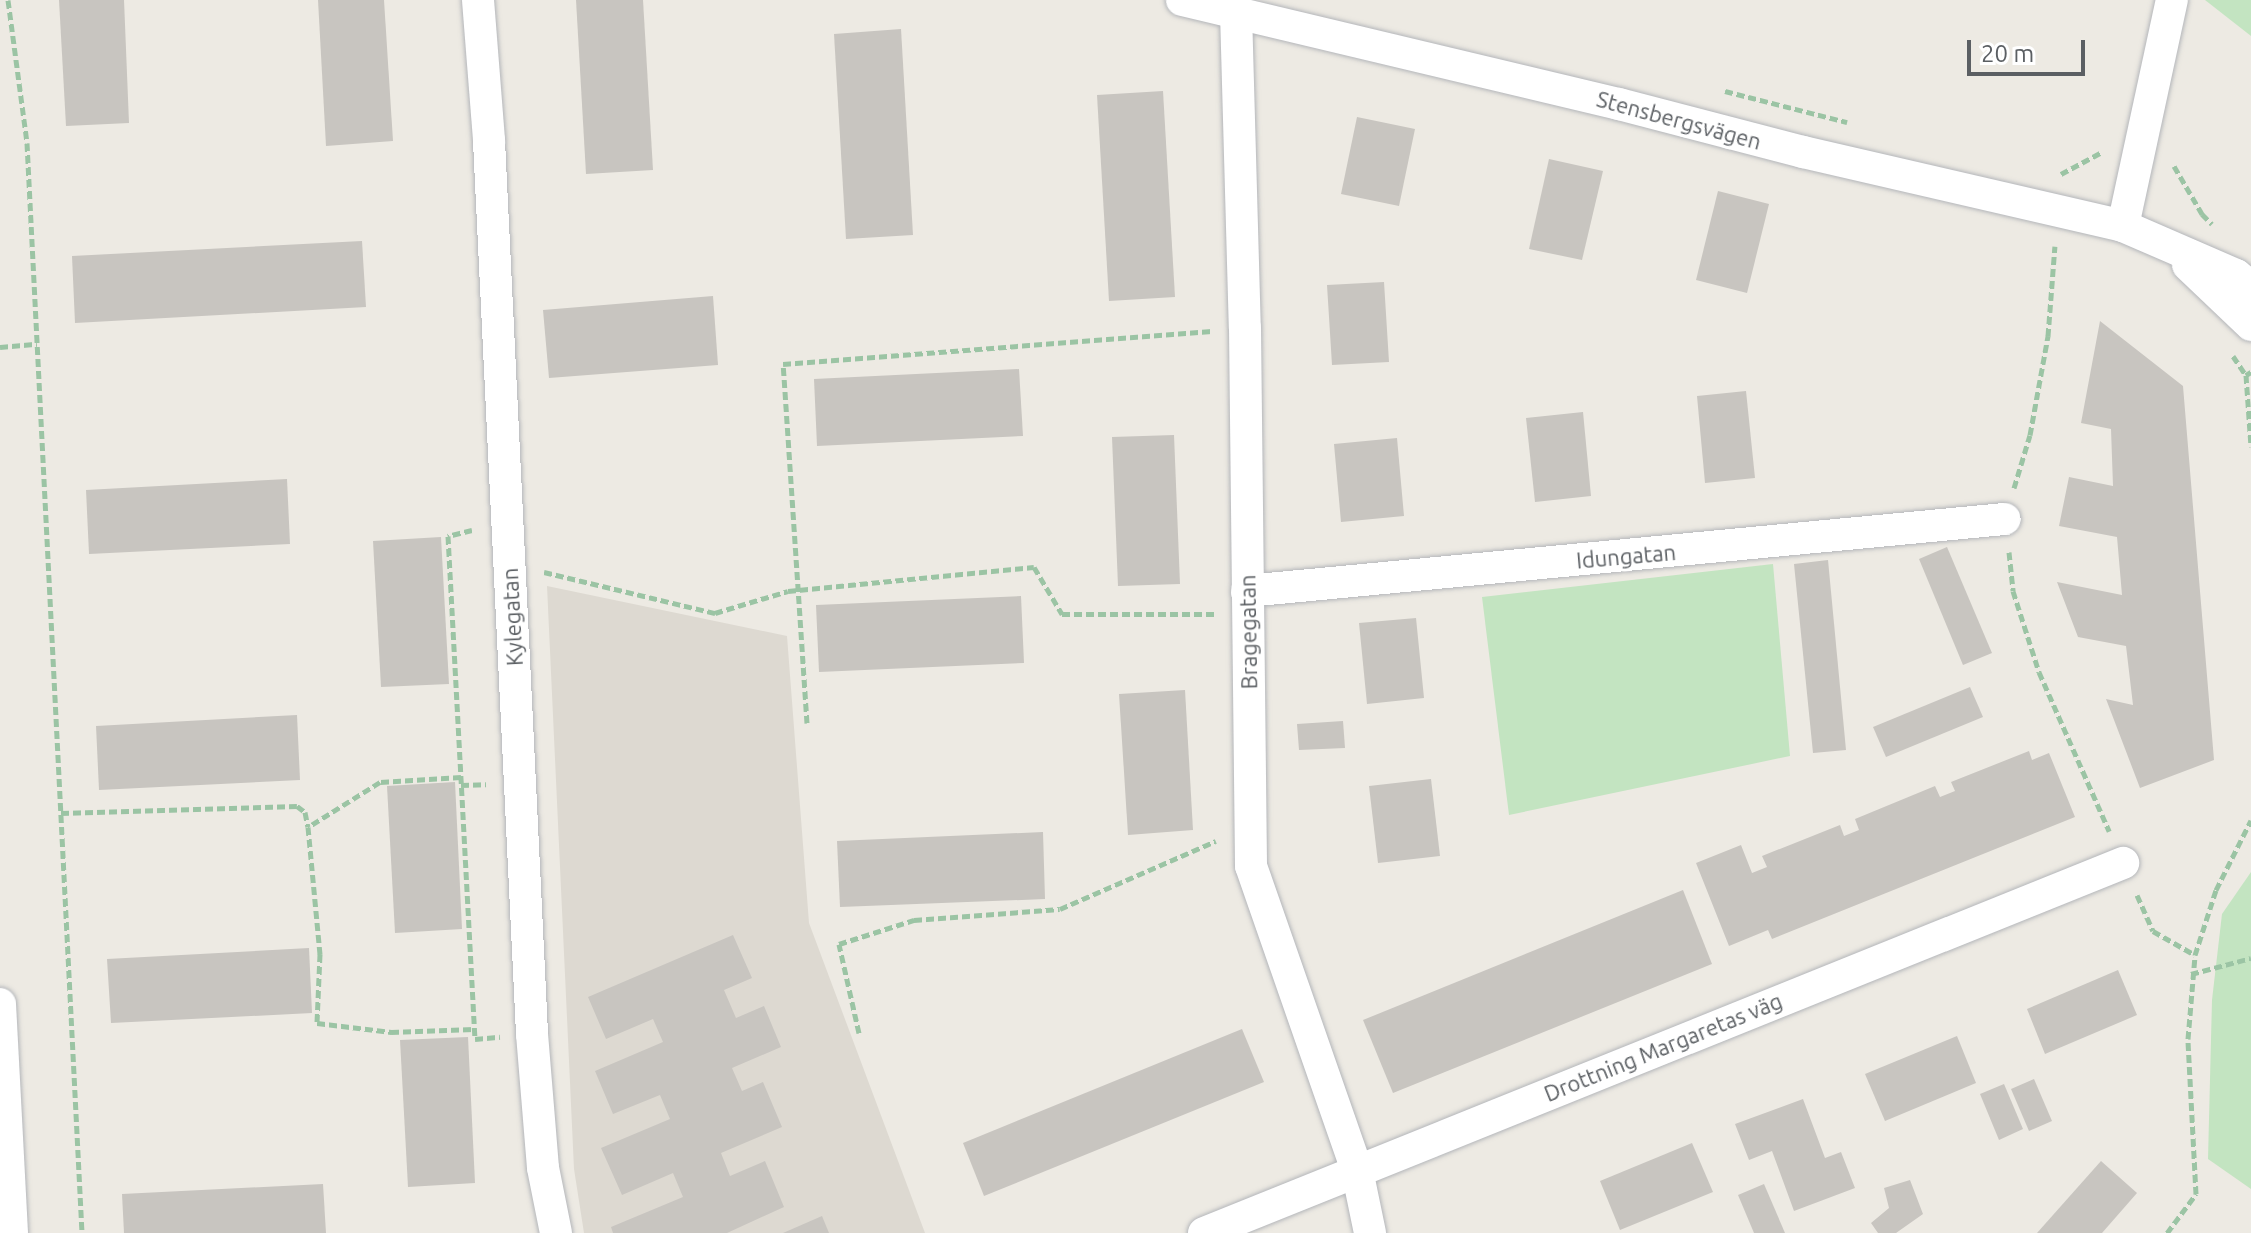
<!DOCTYPE html>
<html>
<head>
<meta charset="utf-8">
<style>
  body { margin:0 }
  #map { position:relative; width:2251px; height:1233px; overflow:hidden; background:#edeae3; font-family:Ubuntu,sans-serif }
  div>[style] { position:absolute }
  .education>* { inset:0; background:#ddd9d1 }
  .green>* { inset:0; background:#c3e4c1 }
  .building>* { inset:0; background:#c8c5c0 }
  .path>* { height:5px; margin-top:-2.5px; transform-origin:0; background:repeating-linear-gradient(90deg,#9bc4a4 0 8px,transparent 0 12px) }
  .roads { filter:drop-shadow(0 0 2px #b4b6ba) drop-shadow(0 0 2px #b4b6ba) }
  .street>* { height:32px; margin:-16px; padding:0 16px; transform-origin:16px; border-radius:16px; background:#fff }
  span { translate:-50% -50%; white-space:nowrap; text-align:center; line-height:1.15; -webkit-text-stroke:6px #fff; paint-order:stroke }
  .street-label { font-size:22px; color:#5b5f63 }
  .scale { position:absolute; left:1967px; top:40px; width:118px; height:36px; box-sizing:border-box; border:4px solid #5b5f63; border-top:0; padding-left:10px; font-size:24px; line-height:28px; white-space:nowrap; color:#5b5f63; -webkit-text-stroke:6px #fff; paint-order:stroke }
</style>
</head>
<body>
<div id="map">
  <div class="education">
    <i style="clip-path:polygon(547px 586px,787px 636px,809px 923px,925px 1233px,584px 1233px,574px 1169px)"></i>
  </div>
  <div class="green">
    <i style="clip-path:polygon(2205px 0,2251px 0,2251px 36px)"></i>
    <i style="clip-path:polygon(1773px 564px,1790px 756px,1509px 815px,1482px 597px)"></i>
    <i style="clip-path:polygon(2251px 872px,2251px 1189px,2208px 1159px,2212px 1000px,2222px 914px)"></i>
  </div>
  <div class="building">
    <i style="clip-path:polygon(59px 0,124px 0,129px 123px,66px 126px)"></i>
    <i style="clip-path:polygon(318px 0,384px 0,393px 141px,326px 146px)"></i>
    <i style="clip-path:polygon(576px 0,643px 0,653px 170px,586px 174px)"></i>
    <i style="clip-path:polygon(901px 29px,913px 235px,846px 239px,834px 34px)"></i>
    <i style="clip-path:polygon(1163px 91px,1175px 297px,1109px 301px,1097px 95px)"></i>
    <i style="clip-path:polygon(1357px 117px,1415px 129px,1399px 206px,1341px 194px)"></i>
    <i style="clip-path:polygon(1549px 159px,1603px 171px,1582px 260px,1529px 249px)"></i>
    <i style="clip-path:polygon(1718px 191px,1769px 204px,1747px 293px,1696px 280px)"></i>
    <i style="clip-path:polygon(362px 241px,366px 307px,75px 323px,72px 256px)"></i>
    <i style="clip-path:polygon(1384px 282px,1389px 362px,1332px 365px,1327px 285px)"></i>
    <i style="clip-path:polygon(713px 296px,718px 365px,549px 378px,543px 310px)"></i>
    <i style="clip-path:polygon(2100px 321px,2183px 386px,2214px 760px,2140px 788px,2106px 699px,2133px 705px,2126px 646px,2078px 637px,2057px 582px,2122px 595px,2117px 537px,2059px 526px,2069px 477px,2113px 486px,2111px 429px,2081px 423px)"></i>
    <i style="clip-path:polygon(1019px 369px,1023px 436px,817px 446px,814px 379px)"></i>
    <i style="clip-path:polygon(1746px 391px,1755px 478px,1705px 483px,1697px 396px)"></i>
    <i style="clip-path:polygon(1583px 412px,1591px 496px,1535px 502px,1526px 418px)"></i>
    <i style="clip-path:polygon(1174px 435px,1180px 584px,1118px 586px,1112px 437px)"></i>
    <i style="clip-path:polygon(1397px 438px,1404px 516px,1341px 522px,1334px 444px)"></i>
    <i style="clip-path:polygon(287px 479px,290px 544px,89px 554px,86px 490px)"></i>
    <i style="clip-path:polygon(441px 537px,449px 684px,381px 687px,373px 541px)"></i>
    <i style="clip-path:polygon(1947px 547px,1992px 653px,1963px 665px,1919px 559px)"></i>
    <i style="clip-path:polygon(1828px 560px,1846px 750px,1813px 753px,1794px 564px)"></i>
    <i style="clip-path:polygon(1021px 596px,1024px 663px,819px 672px,816px 605px)"></i>
    <i style="clip-path:polygon(1416px 618px,1424px 698px,1367px 704px,1359px 623px)"></i>
    <i style="clip-path:polygon(1970px 687px,1983px 717px,1886px 757px,1873px 727px)"></i>
    <i style="clip-path:polygon(1185px 690px,1193px 830px,1128px 835px,1119px 694px)"></i>
    <i style="clip-path:polygon(297px 715px,300px 780px,99px 790px,96px 726px)"></i>
    <i style="clip-path:polygon(1343px 721px,1345px 748px,1299px 750px,1297px 724px)"></i>
    <i style="clip-path:polygon(2029px 751px,2032px 760px,2049px 753px,2075px 817px,1772px 939px,1768px 930px,1729px 946px,1696px 863px,1741px 845px,1752px 873px,1767px 867px,1762px 856px,1840px 825px,1844px 836px,1859px 830px,1855px 819px,1935px 786px,1940px 797px,1955px 791px,1951px 782px)"></i>
    <i style="clip-path:polygon(1431px 779px,1440px 856px,1378px 863px,1369px 786px)"></i>
    <i style="clip-path:polygon(455px 782px,462px 929px,395px 933px,387px 786px)"></i>
    <i style="clip-path:polygon(1043px 832px,1045px 899px,840px 907px,837px 841px)"></i>
    <i style="clip-path:polygon(1683px 890px,1712px 964px,1393px 1093px,1363px 1020px)"></i>
    <i style="clip-path:polygon(733px 935px,752px 978px,724px 990px,736px 1018px,764px 1006px,781px 1047px,732px 1068px,742px 1091px,763px 1082px,782px 1127px,721px 1153px,730px 1176px,765px 1161px,784px 1207px,727px 1233px,613px 1233px,611px 1227px,683px 1197px,673px 1173px,622px 1195px,601px 1148px,670px 1119px,660px 1095px,613px 1114px,595px 1071px,663px 1042px,653px 1019px,606px 1039px,588px 997px)"></i>
    <i style="clip-path:polygon(309px 948px,312px 1013px,111px 1023px,107px 959px)"></i>
    <i style="clip-path:polygon(2118px 970px,2137px 1015px,2045px 1054px,2027px 1009px)"></i>
    <i style="clip-path:polygon(1242px 1029px,1264px 1082px,984px 1196px,963px 1143px)"></i>
    <i style="clip-path:polygon(1957px 1036px,1976px 1083px,1885px 1121px,1865px 1074px)"></i>
    <i style="clip-path:polygon(468px 1037px,475px 1183px,408px 1187px,400px 1040px)"></i>
    <i style="clip-path:polygon(2034px 1079px,2052px 1121px,2029px 1131px,2011px 1089px)"></i>
    <i style="clip-path:polygon(2004px 1084px,2023px 1129px,1999px 1140px,1980px 1094px)"></i>
    <i style="clip-path:polygon(1803px 1099px,1825px 1158px,1841px 1152px,1855px 1188px,1794px 1211px,1772px 1151px,1749px 1160px,1735px 1124px)"></i>
    <i style="clip-path:polygon(1692px 1143px,1713px 1192px,1620px 1230px,1600px 1181px)"></i>
    <i style="clip-path:polygon(2101px 1161px,2137px 1193px,2102px 1233px,2037px 1233px)"></i>
    <i style="clip-path:polygon(1910px 1180px,1923px 1214px,1896px 1233px,1878px 1233px,1871px 1223px,1889px 1208px,1884px 1188px)"></i>
    <i style="clip-path:polygon(323px 1184px,326px 1233px,124px 1233px,122px 1194px)"></i>
    <i style="clip-path:polygon(1764px 1184px,1785px 1233px,1754px 1233px,1738px 1195px)"></i>
    <i style="clip-path:polygon(822px 1216px,829px 1233px,783px 1233px)"></i>
  </div>
  <div class="path">
    <i style="left:8px;top:0;width:144px;rotate:82.4deg"></i>
    <i style="left:27px;top:143px;width:1091px;rotate:87.11deg"></i>
    <i style="left:1725px;top:91px;width:126px;rotate:14.3deg"></i>
    <i style="left:2174px;top:166px;width:56px;rotate:59.7deg"></i>
    <i style="left:2202px;top:214px;width:14px;rotate:45deg"></i>
    <i style="left:2061px;top:174px;width:47px;rotate:-28.2deg"></i>
    <i style="left:0;top:347px;width:37px;rotate:-5deg"></i>
    <i style="left:2233px;top:356px;width:23px;rotate:56deg"></i>
    <i style="left:2251px;top:372px;width:6px;rotate:149deg"></i>
    <i style="left:2246px;top:375px;width:72px;rotate:86deg"></i>
    <i style="left:2014px;top:488px;width:55px;rotate:-73.2deg"></i>
    <i style="left:2030px;top:435px;width:101px;rotate:-79.7deg"></i>
    <i style="left:2048px;top:336px;width:90px;rotate:-85.6deg"></i>
    <i style="left:472px;top:530px;width:25px;rotate:166deg"></i>
    <i style="left:448px;top:536px;width:504px;rotate:86.93deg"></i>
    <i style="left:475px;top:1039px;width:25px;rotate:-5deg"></i>
    <i style="left:2009px;top:552px;width:39px;rotate:84deg"></i>
    <i style="left:2013px;top:591px;width:85px;rotate:72.2deg"></i>
    <i style="left:2039px;top:672px;width:174px;rotate:66.2deg"></i>
    <i style="left:544px;top:572px;width:176px;rotate:13.5deg"></i>
    <i style="left:715px;top:613px;width:76px;rotate:-16.8deg"></i>
    <i style="left:788px;top:591px;width:247px;rotate:-5.6deg"></i>
    <i style="left:1034px;top:567px;width:55px;rotate:59.2deg"></i>
    <i style="left:1062px;top:614px;width:152px"></i>
    <i style="left:807px;top:723px;width:360px;rotate:-93.8deg"></i>
    <i style="left:783px;top:364px;width:430px;rotate:-4.4deg"></i>
    <i style="left:461px;top:777px;width:81px;rotate:176.5deg"></i>
    <i style="left:380px;top:782px;width:85px;rotate:148deg"></i>
    <i style="left:308px;top:827px;width:128px;rotate:84.6deg"></i>
    <i style="left:320px;top:954px;width:69px;rotate:92.5deg"></i>
    <i style="left:317px;top:1023px;width:75px;rotate:6.9deg"></i>
    <i style="left:391px;top:1032px;width:83px;rotate:-2.1deg"></i>
    <i style="left:461px;top:785px;width:25px;rotate:-2deg"></i>
    <i style="left:61px;top:813px;width:236px;rotate:-1.7deg"></i>
    <i style="left:297px;top:806px;width:10px;rotate:37deg"></i>
    <i style="left:305px;top:812px;width:15px;rotate:79deg"></i>
    <i style="left:2137px;top:895px;width:39px;rotate:66deg"></i>
    <i style="left:2153px;top:931px;width:48px;rotate:29.7deg"></i>
    <i style="left:2191px;top:974px;width:62px;rotate:-14.9deg"></i>
    <i style="left:859px;top:1033px;width:91px;rotate:-102.7deg"></i>
    <i style="left:839px;top:944px;width:79px;rotate:-17.7deg"></i>
    <i style="left:914px;top:920px;width:146px;rotate:-4.3deg"></i>
    <i style="left:1060px;top:909px;width:170px;rotate:-23.6deg"></i>
    <i style="left:2167px;top:1233px;width:49px;rotate:-53.4deg"></i>
    <i style="left:2196px;top:1194px;width:155px;rotate:-93deg"></i>
    <i style="left:2188px;top:1039px;width:84px;rotate:-85.2deg"></i>
    <i style="left:2195px;top:955px;width:68px;rotate:-72.1deg"></i>
    <i style="left:2216px;top:890px;width:78px;rotate:-63.4deg"></i>
  </div>
  <div class="roads">
    <div class="street">
      <i style="left:478px;top:0;width:141px;rotate:85.5deg"></i>
      <i style="left:489px;top:141px;width:894px;rotate:87.24deg"></i>
      <i style="left:532px;top:1034px;width:134px;rotate:85.3deg"></i>
      <i style="left:543px;top:1168px;width:66px;rotate:78.7deg"></i>
      <i style="left:1182px;top:0;width:449px;rotate:13.4deg"></i>
      <i style="left:1619px;top:104px;width:190px;rotate:14.6deg"></i>
      <i style="left:1803px;top:152px;width:328px;rotate:13deg"></i>
      <i style="left:2123px;top:226px;width:123px;rotate:23.4deg"></i>
      <i style="left:2236px;top:275px;width:19px;rotate:39deg"></i>
      <i style="left:1236px;top:12px;width:316px;rotate:88.4deg"></i>
      <i style="left:1245px;top:328px;width:538px;rotate:89.36deg"></i>
      <i style="left:1251px;top:866px;width:322px;rotate:70.8deg"></i>
      <i style="left:1357px;top:1170px;width:64px;rotate:78.3deg"></i>
      <i style="left:2123px;top:226px;width:231px;rotate:-77.8deg"></i>
      <i style="left:2188px;top:265px;width:87px;rotate:43.6deg"></i>
      <i style="left:1247px;top:591px;width:761px;rotate:-5.43deg"></i>
      <i style="left:0;top:1004px;width:229px;rotate:87deg"></i>
      <i style="left:1204px;top:1233px;width:991px;rotate:-21.93deg"></i>
    </div>
  </div>
  <div class="street-label">
    <span style="left:1679px;top:120px;rotate:15deg">Stensbergsvägen</span>
    <span style="left:1626px;top:556px;rotate:-5deg">Idungatan</span>
    <span style="left:512px;top:617px;rotate:-93deg">Kylegatan</span>
    <span style="left:1248px;top:632px;rotate:-91deg">Bragegatan</span>
    <span style="left:1663px;top:1047px;rotate:-22deg">Drottning Margaretas väg</span>
  </div>
  <div class="scale">20 m</div>
</div>
</body>
</html>
